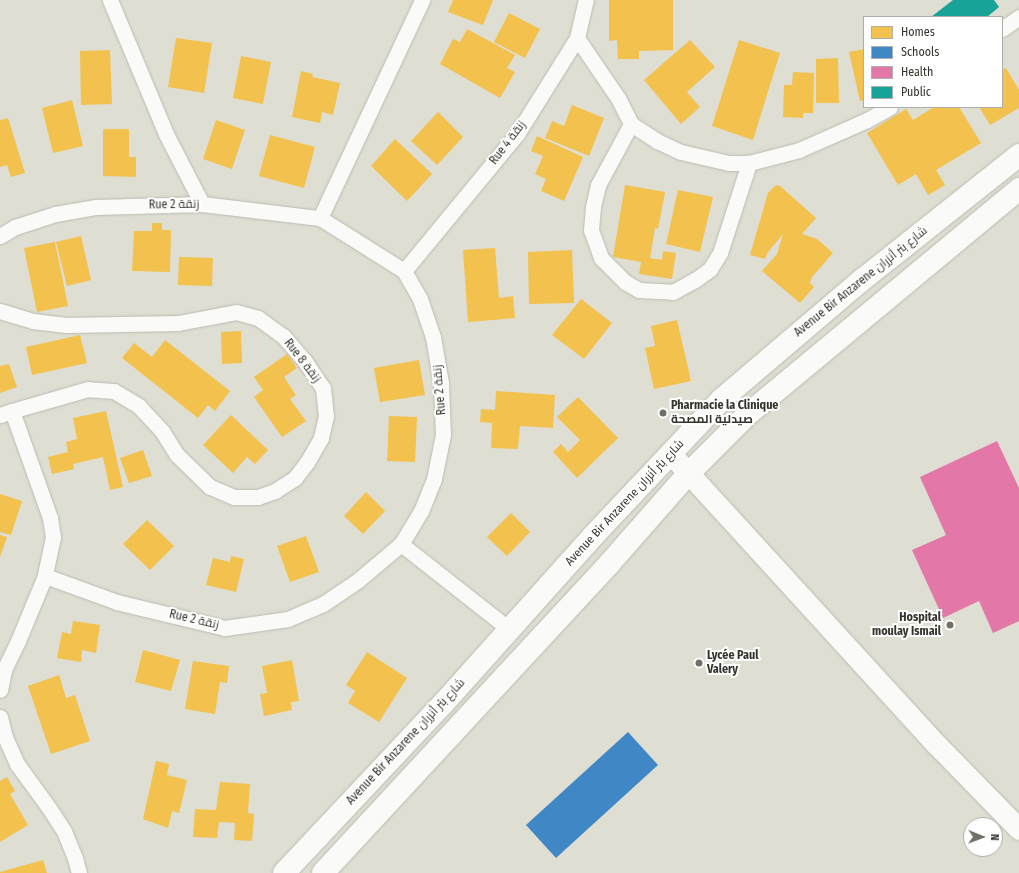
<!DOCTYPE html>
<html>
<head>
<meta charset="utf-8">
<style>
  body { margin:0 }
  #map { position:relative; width:1019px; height:873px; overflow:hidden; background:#dfded2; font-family:"Fira Sans Condensed",Cairo,sans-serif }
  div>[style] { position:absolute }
  .homes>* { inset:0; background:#f2c14e }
  .schools>* { inset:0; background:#3f88c5 }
  .health>* { inset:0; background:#e377a8 }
  .public>* { inset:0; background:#17a398 }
  .roads { filter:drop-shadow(0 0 1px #bcbab1) drop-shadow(0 0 1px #bcbab1) }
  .street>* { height:15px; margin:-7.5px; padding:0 7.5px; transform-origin:7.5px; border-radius:7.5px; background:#fafaf8 }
  .secondary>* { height:21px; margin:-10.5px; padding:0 10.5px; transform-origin:10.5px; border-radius:10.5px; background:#fafaf8 }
  .primary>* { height:22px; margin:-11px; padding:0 11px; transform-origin:11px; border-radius:11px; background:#fafaf8 }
  .dots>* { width:11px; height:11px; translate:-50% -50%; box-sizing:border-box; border:2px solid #fff; border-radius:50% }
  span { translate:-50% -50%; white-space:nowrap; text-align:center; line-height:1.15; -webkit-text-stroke:4px #fff; paint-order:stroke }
  .street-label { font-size:12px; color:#35342c }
  .poi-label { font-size:12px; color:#35342c; font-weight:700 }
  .left { translate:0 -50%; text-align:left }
  .right { translate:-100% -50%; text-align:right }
  .legend { position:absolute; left:863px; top:16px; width:140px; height:92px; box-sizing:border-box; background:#fff; border:1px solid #aeaeab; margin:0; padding:5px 7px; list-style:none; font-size:12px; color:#35342c }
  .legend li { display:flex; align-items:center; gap:8px; height:20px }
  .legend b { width:20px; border:1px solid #aeaeab }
  .north { position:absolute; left:963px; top:817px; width:40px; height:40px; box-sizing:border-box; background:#fff; border:1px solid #aeaeab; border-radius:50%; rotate:91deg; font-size:11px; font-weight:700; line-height:16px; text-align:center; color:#35342c }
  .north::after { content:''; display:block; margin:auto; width:14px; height:18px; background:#707066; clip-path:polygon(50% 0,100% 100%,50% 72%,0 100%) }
</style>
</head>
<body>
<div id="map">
  <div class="homes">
    <i style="clip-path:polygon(453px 0,493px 0,483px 25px,448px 12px)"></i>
    <i style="clip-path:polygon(609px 0,673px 0,673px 50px,639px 51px,639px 59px,618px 59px,617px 40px,609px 41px)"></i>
    <i style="clip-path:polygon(509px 13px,540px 29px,525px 58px,494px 42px)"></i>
    <i style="clip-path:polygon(467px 29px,515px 55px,507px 68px,515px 72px,500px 98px,440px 64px,453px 39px,460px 42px)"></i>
    <i style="clip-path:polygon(176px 38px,212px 43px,204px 93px,168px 87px)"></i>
    <i style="clip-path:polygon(690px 40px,715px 67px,687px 92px,700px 107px,681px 124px,644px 80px)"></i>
    <i style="clip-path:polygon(739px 40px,780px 53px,753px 140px,712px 126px)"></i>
    <i style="clip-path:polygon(864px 49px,864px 100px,860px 101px,849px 52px)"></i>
    <i style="clip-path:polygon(110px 50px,112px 104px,81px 105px,80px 51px)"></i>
    <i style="clip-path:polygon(241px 56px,271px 62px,263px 104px,233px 98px)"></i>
    <i style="clip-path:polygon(838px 58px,839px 103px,816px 103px,816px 59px)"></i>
    <i style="clip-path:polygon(1006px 68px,1019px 90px,1019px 108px,990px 125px,979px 107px,1002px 107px,1002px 70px)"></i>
    <i style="clip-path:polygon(301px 71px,313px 74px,312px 77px,340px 83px,333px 115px,322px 112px,320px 123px,292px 117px)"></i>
    <i style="clip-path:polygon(793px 72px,814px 73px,813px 113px,803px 113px,803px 118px,783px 117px,784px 85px,792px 85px)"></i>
    <i style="clip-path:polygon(72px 100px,83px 146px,53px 153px,42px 108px)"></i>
    <i style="clip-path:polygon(572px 105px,604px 118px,589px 156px,545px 138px,552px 121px,564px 126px)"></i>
    <i style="clip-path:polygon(934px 107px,959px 107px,981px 143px,936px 170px,945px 185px,928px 195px,916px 174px,898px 185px,867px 133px,906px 109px,913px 120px)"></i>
    <i style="clip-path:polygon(438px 112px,463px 137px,437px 165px,411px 141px)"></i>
    <i style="clip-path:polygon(8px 118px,25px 173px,11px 177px,7px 165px,0 167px,0 120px)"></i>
    <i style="clip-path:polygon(216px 120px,245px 130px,232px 169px,203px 159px)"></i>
    <i style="clip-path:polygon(103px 129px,129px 129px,129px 157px,136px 157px,136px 177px,103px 176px)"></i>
    <i style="clip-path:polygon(270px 135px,315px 147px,304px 188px,259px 176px)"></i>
    <i style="clip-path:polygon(537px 136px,583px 157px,564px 201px,541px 191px,546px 179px,535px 174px,543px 156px,531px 151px)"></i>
    <i style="clip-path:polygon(395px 139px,432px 174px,407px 201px,371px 166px)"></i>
    <i style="clip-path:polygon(625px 185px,665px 192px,658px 229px,655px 228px,650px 258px,662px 260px,663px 251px,676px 253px,672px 279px,639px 274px,641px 262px,613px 257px)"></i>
    <i style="clip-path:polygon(776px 185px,780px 186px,816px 218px,802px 234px,817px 239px,833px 253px,812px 277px,810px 283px,814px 287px,800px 303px,762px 271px,777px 254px,783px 234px,768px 252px,765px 259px,750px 255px,768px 193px)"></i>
    <i style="clip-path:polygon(678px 190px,713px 197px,700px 252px,666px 244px)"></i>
    <i style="clip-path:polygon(152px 223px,162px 223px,162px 230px,171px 230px,170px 272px,132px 271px,134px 231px,152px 231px)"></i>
    <i style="clip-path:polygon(81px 236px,91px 280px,67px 286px,56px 242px)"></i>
    <i style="clip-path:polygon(55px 242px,68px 306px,37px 312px,24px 248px)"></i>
    <i style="clip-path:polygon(495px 248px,499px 298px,513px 296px,515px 318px,468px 322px,463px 250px)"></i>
    <i style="clip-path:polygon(572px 250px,574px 303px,529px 304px,528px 252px)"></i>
    <i style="clip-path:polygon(179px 257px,213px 258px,212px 286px,178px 285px)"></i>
    <i style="clip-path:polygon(581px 299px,612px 323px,584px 359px,552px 335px)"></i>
    <i style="clip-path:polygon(677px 320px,691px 381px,654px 389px,645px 348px,655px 346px,651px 326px)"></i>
    <i style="clip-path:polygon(241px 331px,242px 363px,222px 364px,221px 332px)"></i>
    <i style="clip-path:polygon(80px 335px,87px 363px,32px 375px,26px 347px)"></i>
    <i style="clip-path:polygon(165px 340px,230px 391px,215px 411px,208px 405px,198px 418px,122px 358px,134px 343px,152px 357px)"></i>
    <i style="clip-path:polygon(287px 354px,297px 368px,284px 377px,296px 395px,290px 399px,306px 421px,282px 437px,254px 397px,263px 390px,254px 377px)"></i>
    <i style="clip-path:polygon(419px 360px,425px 395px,380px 402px,374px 368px)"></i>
    <i style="clip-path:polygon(9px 364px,17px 387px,0 393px,0 366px)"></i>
    <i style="clip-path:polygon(496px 391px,555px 395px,553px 428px,520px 426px,518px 449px,491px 448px,492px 423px,480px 422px,481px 409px,495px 410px)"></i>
    <i style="clip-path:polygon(578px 397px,618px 438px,577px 478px,553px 452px,561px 444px,568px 452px,580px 440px,557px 417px)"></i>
    <i style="clip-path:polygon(106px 411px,123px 487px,110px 490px,103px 457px,73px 464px,74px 469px,52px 474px,48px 457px,68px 452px,66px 442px,77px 439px,73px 418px)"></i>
    <i style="clip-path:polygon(231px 415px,268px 450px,255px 464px,247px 457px,233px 473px,203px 445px)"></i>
    <i style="clip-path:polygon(389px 416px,417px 417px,415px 462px,387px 461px)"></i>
    <i style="clip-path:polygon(143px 450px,152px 476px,129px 483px,120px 458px)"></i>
    <i style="clip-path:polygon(366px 492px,385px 511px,363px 534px,344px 516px)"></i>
    <i style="clip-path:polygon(0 494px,22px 501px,11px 535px,0 532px)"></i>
    <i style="clip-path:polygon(511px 513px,530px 532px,507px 556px,487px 537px)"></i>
    <i style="clip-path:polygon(147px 520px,174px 546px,150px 570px,123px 544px)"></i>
    <i style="clip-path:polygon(0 535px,7px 537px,0 557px)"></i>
    <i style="clip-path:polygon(306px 536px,319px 572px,290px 582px,277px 546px)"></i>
    <i style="clip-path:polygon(231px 556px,244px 559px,236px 592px,206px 585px,213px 558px,230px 562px)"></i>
    <i style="clip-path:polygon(73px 621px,100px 625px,96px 653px,82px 650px,81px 662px,57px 658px,62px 632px,71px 634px)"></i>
    <i style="clip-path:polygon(143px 650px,180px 660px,171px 691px,135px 682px)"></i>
    <i style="clip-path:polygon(367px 652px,407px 678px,379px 722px,348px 703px,355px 691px,346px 685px)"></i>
    <i style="clip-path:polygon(292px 660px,299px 701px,291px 702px,292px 710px,264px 716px,260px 694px,267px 693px,262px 666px)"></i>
    <i style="clip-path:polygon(193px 661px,229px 666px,227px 683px,220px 682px,215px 714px,185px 709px)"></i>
    <i style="clip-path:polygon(59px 675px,66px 698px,75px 695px,90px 741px,51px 754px,28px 686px)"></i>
    <i style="clip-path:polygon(156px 761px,169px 764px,167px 775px,187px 780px,179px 813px,172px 811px,168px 828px,143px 819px)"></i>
    <i style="clip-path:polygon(7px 777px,15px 791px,10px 794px,28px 825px,0 842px,0 781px)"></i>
    <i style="clip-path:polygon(220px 782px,250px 784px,248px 813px,254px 814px,252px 841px,234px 840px,235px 823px,219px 822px,217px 838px,193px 837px,195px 809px,216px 810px)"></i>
    <i style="clip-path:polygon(43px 860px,47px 873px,0 873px,0 872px)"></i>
  </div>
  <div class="schools">
    <i style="clip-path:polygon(628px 732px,658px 765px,556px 858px,526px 825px)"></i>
  </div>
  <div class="health">
    <i style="clip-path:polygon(997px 441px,1019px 488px,1019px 621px,993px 633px,979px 601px,943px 618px,912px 550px,946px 535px,920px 477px)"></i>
  </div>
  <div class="public">
    <i style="clip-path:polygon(953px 0,994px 0,999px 7px,987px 17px,931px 17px)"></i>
  </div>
  <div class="roads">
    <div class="street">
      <i style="left:110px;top:0;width:145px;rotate:67.3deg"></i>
      <i style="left:166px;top:134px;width:79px;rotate:62.8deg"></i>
      <i style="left:1002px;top:29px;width:21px;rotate:-35deg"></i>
      <i style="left:577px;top:38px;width:73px;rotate:55.7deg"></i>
      <i style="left:618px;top:98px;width:29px;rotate:63deg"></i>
      <i style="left:631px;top:124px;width:31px;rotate:33deg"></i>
      <i style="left:657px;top:141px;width:26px;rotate:25deg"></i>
      <i style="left:681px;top:152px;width:49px;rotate:12.9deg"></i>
      <i style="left:729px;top:163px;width:20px"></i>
      <i style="left:749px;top:163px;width:52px;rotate:-14.6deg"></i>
      <i style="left:799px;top:150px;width:74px;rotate:-23.8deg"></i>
      <i style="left:867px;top:120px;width:26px;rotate:-29deg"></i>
      <i style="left:631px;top:124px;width:69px;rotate:118.4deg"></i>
      <i style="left:598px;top:185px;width:23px;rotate:103deg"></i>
      <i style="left:593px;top:207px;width:23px;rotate:95deg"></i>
      <i style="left:591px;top:230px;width:30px;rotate:70deg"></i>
      <i style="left:601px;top:258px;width:34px;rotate:45deg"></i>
      <i style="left:625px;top:282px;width:16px;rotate:30deg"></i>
      <i style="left:639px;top:290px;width:34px;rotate:3deg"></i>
      <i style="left:673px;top:292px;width:25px;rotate:-29deg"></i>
      <i style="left:695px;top:280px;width:19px;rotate:-36deg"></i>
      <i style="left:710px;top:269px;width:19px;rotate:-58deg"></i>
      <i style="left:720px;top:253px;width:95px;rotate:-72.1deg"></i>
      <i style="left:320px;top:218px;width:241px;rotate:-64.9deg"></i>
      <i style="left:0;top:236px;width:17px;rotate:-31deg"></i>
      <i style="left:15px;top:227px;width:42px;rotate:-18deg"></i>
      <i style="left:55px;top:214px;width:42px;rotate:-9.7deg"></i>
      <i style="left:96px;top:207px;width:106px;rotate:-1.6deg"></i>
      <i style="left:202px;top:204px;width:119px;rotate:6.8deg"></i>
      <i style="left:320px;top:218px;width:99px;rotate:32.2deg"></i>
      <i style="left:404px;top:271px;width:32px;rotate:60deg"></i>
      <i style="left:420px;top:299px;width:40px;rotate:71.1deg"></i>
      <i style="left:433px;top:337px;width:47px;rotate:80.1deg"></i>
      <i style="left:441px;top:383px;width:52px;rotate:87.8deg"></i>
      <i style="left:443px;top:435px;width:45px;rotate:101.6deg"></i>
      <i style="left:434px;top:479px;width:35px;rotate:112deg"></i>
      <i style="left:421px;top:511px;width:39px;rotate:121deg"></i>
      <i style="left:401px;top:544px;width:57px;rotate:139.9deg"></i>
      <i style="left:357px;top:581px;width:41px;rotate:145.9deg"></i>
      <i style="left:323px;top:604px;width:38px;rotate:157deg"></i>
      <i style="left:288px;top:619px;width:64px;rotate:171.9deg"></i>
      <i style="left:225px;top:628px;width:111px;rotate:-166.5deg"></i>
      <i style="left:117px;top:602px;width:77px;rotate:-160.1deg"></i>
      <i style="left:404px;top:271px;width:178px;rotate:-50.5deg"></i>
      <i style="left:517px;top:134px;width:113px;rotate:-58deg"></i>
      <i style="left:577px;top:38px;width:39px;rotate:-77deg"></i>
      <i style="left:0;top:311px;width:34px;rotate:17deg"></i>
      <i style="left:33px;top:321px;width:33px;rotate:7deg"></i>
      <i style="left:66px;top:325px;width:112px;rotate:-1deg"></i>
      <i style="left:178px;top:323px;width:59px;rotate:-10.7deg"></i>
      <i style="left:236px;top:312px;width:23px;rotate:15deg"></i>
      <i style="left:258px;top:318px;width:31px;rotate:36deg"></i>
      <i style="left:283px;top:336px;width:32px;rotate:49deg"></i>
      <i style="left:304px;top:360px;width:34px;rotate:56deg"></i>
      <i style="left:323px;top:388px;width:28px;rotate:84deg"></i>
      <i style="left:326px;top:416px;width:23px;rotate:103deg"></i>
      <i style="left:321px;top:438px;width:28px;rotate:120deg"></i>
      <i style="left:307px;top:462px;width:20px;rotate:127deg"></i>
      <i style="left:295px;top:478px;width:24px;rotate:147deg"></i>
      <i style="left:275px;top:491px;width:18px;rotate:161deg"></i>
      <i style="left:258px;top:497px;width:24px;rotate:180deg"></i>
      <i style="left:234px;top:497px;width:26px;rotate:-157deg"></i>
      <i style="left:210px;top:487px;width:46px;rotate:-135.9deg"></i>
      <i style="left:177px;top:455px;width:28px;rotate:-122deg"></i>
      <i style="left:162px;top:431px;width:34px;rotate:-133deg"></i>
      <i style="left:139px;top:406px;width:29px;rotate:-149deg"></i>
      <i style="left:114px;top:391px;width:26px;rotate:-176deg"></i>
      <i style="left:88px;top:389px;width:79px;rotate:163.9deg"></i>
      <i style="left:0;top:415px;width:13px;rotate:-18deg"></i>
      <i style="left:12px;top:411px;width:114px;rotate:70.4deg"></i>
      <i style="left:50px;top:518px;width:19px;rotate:81deg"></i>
      <i style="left:53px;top:537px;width:40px;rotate:102deg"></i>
      <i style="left:45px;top:576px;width:70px;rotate:112.6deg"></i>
      <i style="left:18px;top:641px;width:32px;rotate:116deg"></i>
      <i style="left:4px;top:670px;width:20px;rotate:101deg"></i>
      <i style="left:401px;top:544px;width:137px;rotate:38.2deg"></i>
      <i style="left:0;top:717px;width:21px;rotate:76deg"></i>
      <i style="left:5px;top:737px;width:30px;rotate:66deg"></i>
      <i style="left:17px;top:764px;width:54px;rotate:54deg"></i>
      <i style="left:49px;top:808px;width:27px;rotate:57deg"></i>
      <i style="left:64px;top:831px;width:29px;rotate:68deg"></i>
      <i style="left:75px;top:858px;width:16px;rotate:75deg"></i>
    </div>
    <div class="secondary">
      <i style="left:671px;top:454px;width:393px;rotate:47.6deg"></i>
      <i style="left:936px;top:744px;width:119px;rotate:45.7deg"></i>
    </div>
    <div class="primary">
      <i style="left:284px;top:873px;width:231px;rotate:-46.8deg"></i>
      <i style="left:442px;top:705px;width:228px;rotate:-48.2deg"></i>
      <i style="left:594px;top:535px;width:187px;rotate:-46.7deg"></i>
      <i style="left:722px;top:399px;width:184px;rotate:-40.4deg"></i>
      <i style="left:862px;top:280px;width:201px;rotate:-38.5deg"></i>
      <i style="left:323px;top:873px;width:421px;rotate:-47.2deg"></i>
      <i style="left:609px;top:564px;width:120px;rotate:-48.7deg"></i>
      <i style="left:688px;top:474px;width:83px;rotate:-45deg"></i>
      <i style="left:747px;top:415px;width:354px;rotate:-39.7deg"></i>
    </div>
  </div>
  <div class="dots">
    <i style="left:663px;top:413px;background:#707066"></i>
    <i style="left:950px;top:625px;background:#707066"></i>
    <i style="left:699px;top:663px;background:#707066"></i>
  </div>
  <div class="street-label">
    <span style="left:508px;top:143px;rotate:-53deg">Rue 4 زنقة</span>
    <span style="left:174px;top:205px;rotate:-1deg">Rue 2 زنقة</span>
    <span style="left:861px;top:282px;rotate:-39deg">Avenue Bir Anzarene شارع بئر أنزران</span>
    <span style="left:302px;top:361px;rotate:52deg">Rue 8 زنقة</span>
    <span style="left:440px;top:390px;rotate:-95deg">Rue 2 زنقة</span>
    <span style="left:625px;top:503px;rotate:-47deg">Avenue Bir Anzarene شارع بئر أنزران</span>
    <span style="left:194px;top:620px;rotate:13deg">Rue 2 زنقة</span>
    <span style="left:406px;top:742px;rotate:-47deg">Avenue Bir Anzarene شارع بئر أنزران</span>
  </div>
  <div class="poi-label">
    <span class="left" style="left:671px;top:413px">Pharmacie la Clinique<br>صيدلية المصحة</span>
    <span class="right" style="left:941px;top:625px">Hospital<br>moulay Ismail</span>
    <span class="left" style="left:707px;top:663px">Lycée Paul<br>Valery</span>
  </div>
  <ul class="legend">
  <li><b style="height:11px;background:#f2c14e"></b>Homes</li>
  <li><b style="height:11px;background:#3f88c5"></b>Schools</li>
  <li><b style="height:11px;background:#e377a8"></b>Health</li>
  <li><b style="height:11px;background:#17a398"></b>Public</li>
  </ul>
  <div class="north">N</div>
</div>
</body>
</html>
